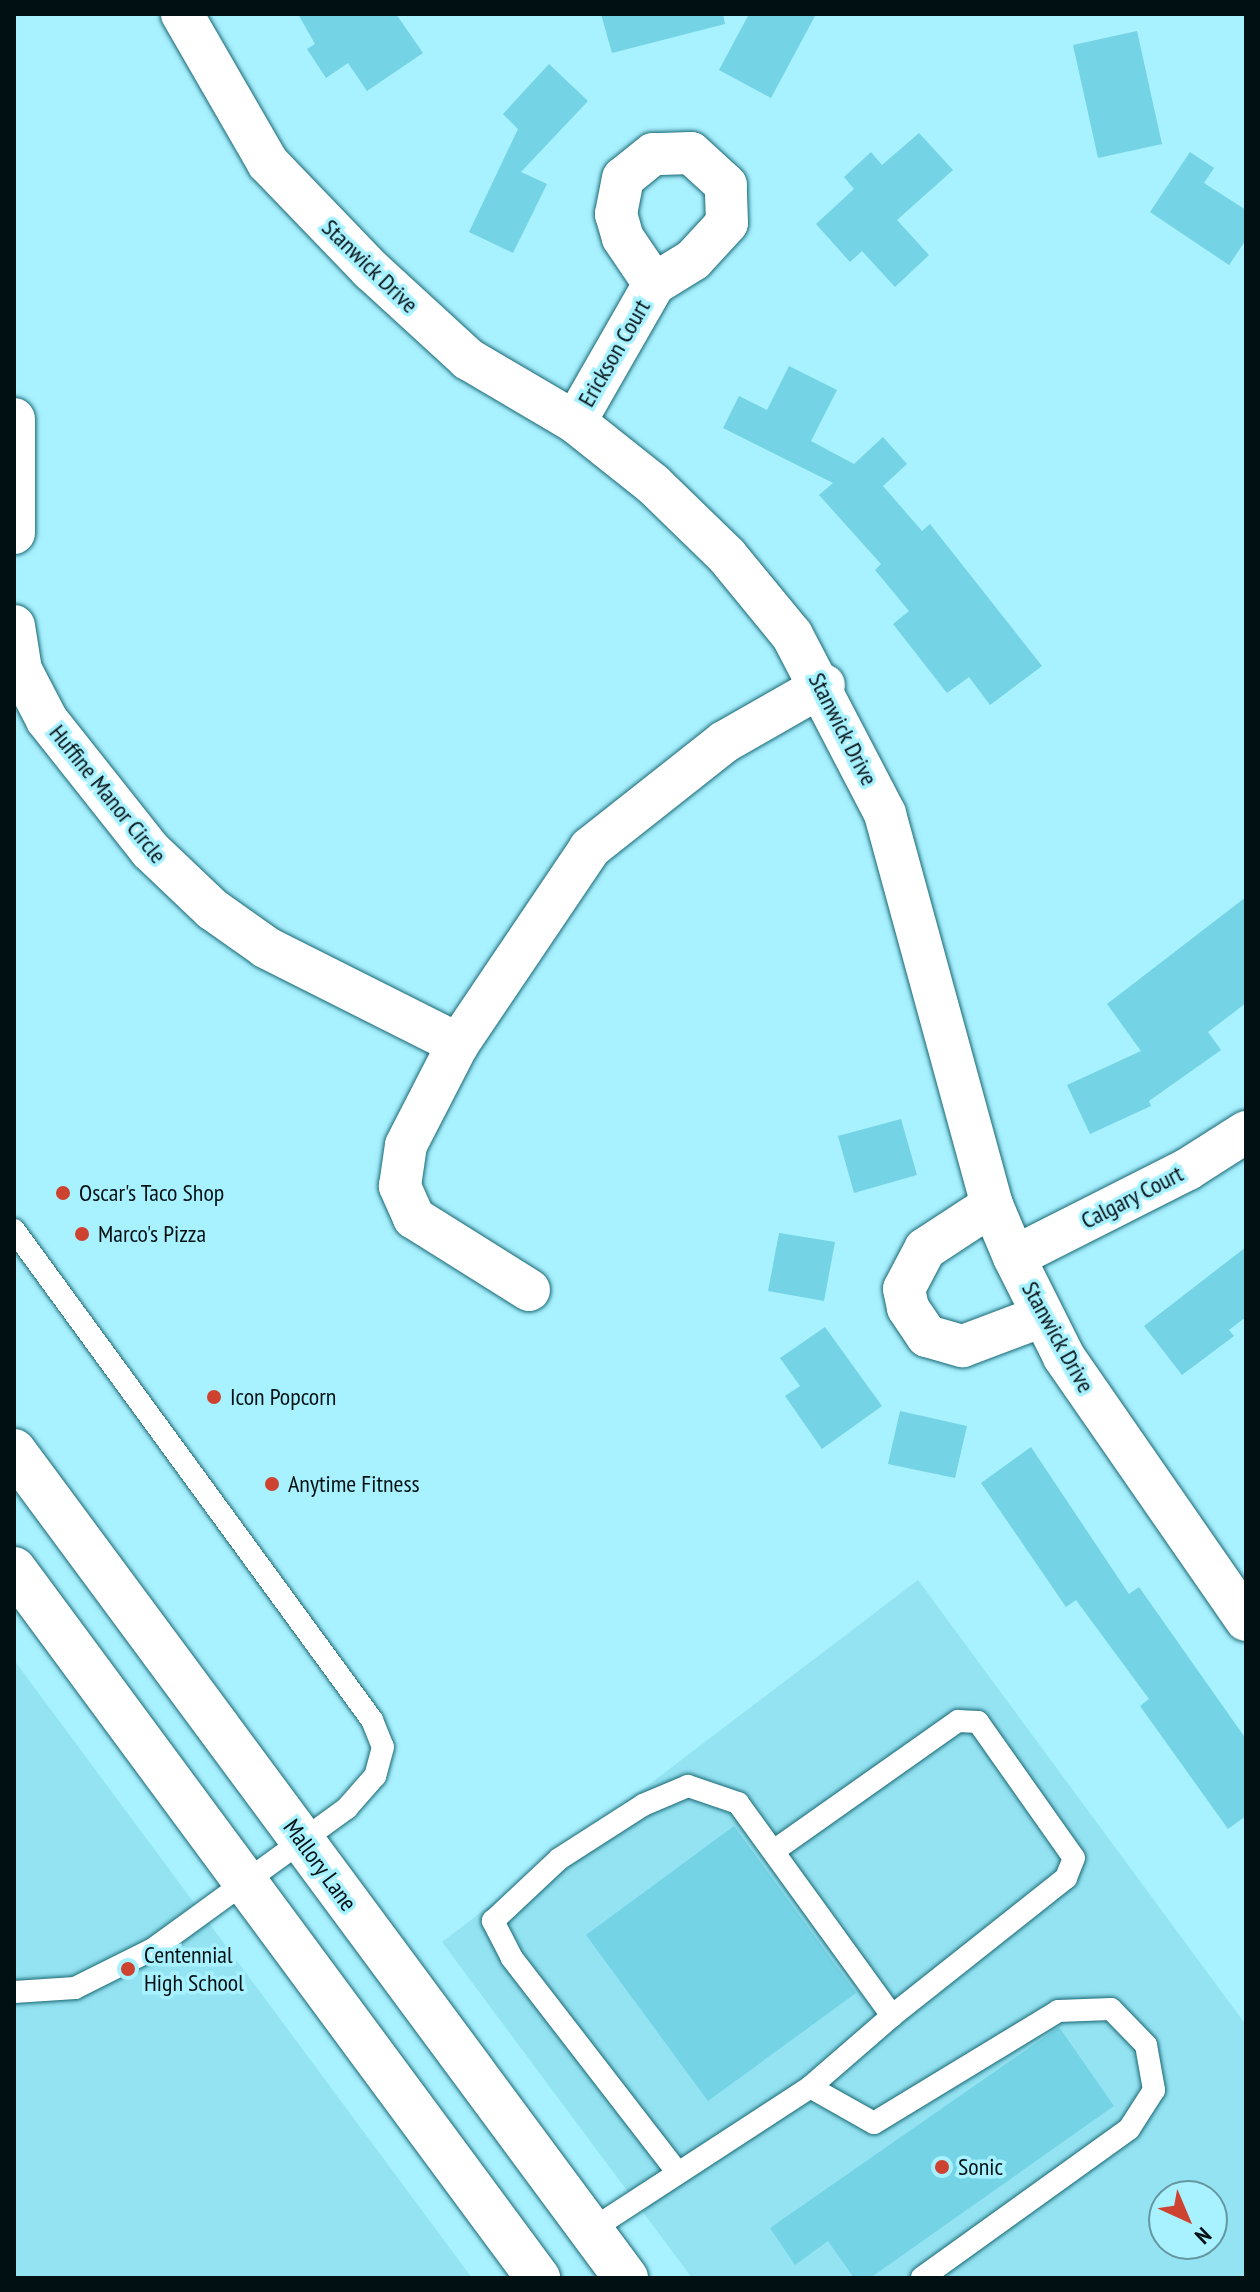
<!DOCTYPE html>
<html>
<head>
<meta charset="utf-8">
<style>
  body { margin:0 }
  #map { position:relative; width:1260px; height:2292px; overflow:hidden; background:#a8f1ff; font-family:"PT Sans Narrow",sans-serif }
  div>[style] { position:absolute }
  .built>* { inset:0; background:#94e3f2 }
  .building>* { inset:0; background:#74d3e4 }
  .roads { filter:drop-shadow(0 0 2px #196774) drop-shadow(0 0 2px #196774) }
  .lane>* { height:22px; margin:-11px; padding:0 11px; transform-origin:11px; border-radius:11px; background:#fff }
  .street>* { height:42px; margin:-21px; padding:0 21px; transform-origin:21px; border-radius:21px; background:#fff }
  .secondary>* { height:44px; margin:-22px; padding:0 22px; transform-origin:22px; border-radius:22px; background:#fff }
  .dots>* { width:22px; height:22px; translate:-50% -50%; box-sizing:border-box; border:4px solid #a8f1ff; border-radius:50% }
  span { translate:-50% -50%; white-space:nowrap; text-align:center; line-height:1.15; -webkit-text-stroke:7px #a8f1ff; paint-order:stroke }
  .street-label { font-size:24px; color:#001013 }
  .poi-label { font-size:24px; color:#001013 }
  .left { translate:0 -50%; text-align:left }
  .frame { position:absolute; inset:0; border:16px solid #001013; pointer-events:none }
  .north { position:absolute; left:1148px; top:2180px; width:80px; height:80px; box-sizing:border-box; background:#a8f1ff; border:2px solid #6597a1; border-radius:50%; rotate:136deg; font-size:22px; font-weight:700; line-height:32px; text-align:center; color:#001013 }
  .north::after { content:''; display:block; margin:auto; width:28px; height:36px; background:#ce4230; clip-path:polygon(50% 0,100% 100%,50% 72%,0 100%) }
</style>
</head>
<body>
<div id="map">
  <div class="built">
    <i style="clip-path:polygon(evenodd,918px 1580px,1246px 2025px,1246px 2278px,692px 2278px,442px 1942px,918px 1580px,1164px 2196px,1212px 2196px,1212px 2244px,1164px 2244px,1164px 2196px)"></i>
    <i style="clip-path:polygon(14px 1660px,472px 2278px,14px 2278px)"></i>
  </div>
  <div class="building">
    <i style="clip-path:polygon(298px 14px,396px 14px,423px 53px,367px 91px,348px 63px,326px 78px,307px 49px,315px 44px)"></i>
    <i style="clip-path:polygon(601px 14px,723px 14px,725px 24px,612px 53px)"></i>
    <i style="clip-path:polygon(749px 14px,816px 14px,771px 98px,719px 70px)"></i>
    <i style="clip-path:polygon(1137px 31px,1162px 144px,1098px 158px,1073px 45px)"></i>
    <i style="clip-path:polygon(549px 64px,588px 101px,521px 172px,547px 184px,513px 253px,469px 232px,518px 129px,503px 114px)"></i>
    <i style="clip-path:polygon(919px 133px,953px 170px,897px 220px,929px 255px,895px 287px,862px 251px,850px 262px,816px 224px,854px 189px,844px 177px,871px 152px,882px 165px)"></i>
    <i style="clip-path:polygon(1190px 152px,1214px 168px,1204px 183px,1246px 210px,1246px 240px,1229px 265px,1150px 212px)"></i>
    <i style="clip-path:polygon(789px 366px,837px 390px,811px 441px,854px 464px,883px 437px,907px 464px,883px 486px,922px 531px,930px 524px,1042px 666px,990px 705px,969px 677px,947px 693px,893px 624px,909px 611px,875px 570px,881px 564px,819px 495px,833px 483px,723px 428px,739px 396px,767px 410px)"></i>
    <i style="clip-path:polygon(1246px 897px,1246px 1003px,1208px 1032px,1221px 1050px,1149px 1101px,1151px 1106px,1090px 1134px,1067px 1085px,1141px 1051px,1107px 1004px)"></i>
    <i style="clip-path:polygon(901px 1119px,917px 1175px,854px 1193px,838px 1136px)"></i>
    <i style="clip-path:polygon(779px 1233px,835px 1242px,824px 1301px,768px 1291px)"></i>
    <i style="clip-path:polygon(1246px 1247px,1246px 1317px,1229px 1330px,1234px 1336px,1182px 1375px,1144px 1326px)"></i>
    <i style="clip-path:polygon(825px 1327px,882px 1406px,822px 1449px,785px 1396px,800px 1386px,780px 1358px)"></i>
    <i style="clip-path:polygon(900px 1411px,967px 1426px,955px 1478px,888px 1464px)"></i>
    <i style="clip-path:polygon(1031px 1447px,1129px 1594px,1139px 1587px,1246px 1739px,1246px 1816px,1228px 1829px,1140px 1706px,1149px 1699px,1076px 1600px,1066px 1607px,981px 1483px)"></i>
    <i style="clip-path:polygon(734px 1826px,856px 1993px,708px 2101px,586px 1935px)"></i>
    <i style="clip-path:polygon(1059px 2027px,1114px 2106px,870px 2278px,854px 2278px,828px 2241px,795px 2265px,770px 2228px)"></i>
  </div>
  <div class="roads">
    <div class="lane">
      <i style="left:14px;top:1230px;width:607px;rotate:53.85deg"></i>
      <i style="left:372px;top:1720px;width:29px;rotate:68deg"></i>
      <i style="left:383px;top:1747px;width:30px;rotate:105deg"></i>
      <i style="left:375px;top:1776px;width:43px;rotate:131.2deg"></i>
      <i style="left:347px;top:1808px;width:240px;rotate:144deg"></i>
      <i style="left:153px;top:1949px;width:87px;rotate:153.4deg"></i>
      <i style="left:75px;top:1988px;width:61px;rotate:176.2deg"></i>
      <i style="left:775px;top:1850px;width:224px;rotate:-35.2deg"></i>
      <i style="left:958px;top:1721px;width:20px;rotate:3deg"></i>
      <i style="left:978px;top:1722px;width:166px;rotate:54.8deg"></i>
      <i style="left:1074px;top:1858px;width:22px;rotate:112deg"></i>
      <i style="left:1066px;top:1878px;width:222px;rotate:141.6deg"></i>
      <i style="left:678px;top:2173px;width:272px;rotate:-127.7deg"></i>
      <i style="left:512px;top:1958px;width:42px;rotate:-117.2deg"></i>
      <i style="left:493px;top:1921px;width:91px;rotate:-43.2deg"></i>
      <i style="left:559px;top:1859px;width:100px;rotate:-32.7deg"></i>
      <i style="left:643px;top:1805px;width:49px;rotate:-22.9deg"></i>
      <i style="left:688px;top:1786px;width:53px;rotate:18.8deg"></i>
      <i style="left:738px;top:1803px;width:263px;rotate:54.1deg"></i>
      <i style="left:892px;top:2016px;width:108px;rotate:139.1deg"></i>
      <i style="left:591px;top:2230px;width:262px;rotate:-33.1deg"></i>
      <i style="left:810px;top:2087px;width:73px;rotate:29.4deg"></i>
      <i style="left:874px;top:2123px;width:215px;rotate:-31.3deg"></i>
      <i style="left:1058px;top:2011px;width:53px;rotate:-2.2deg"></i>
      <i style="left:1111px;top:2009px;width:50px;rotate:45.8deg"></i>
      <i style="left:1146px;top:2045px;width:46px;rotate:79.9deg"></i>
      <i style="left:1154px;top:2090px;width:46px;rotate:122.7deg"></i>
      <i style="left:1129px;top:2129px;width:255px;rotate:144.3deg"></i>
    </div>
    <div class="street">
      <i style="left:182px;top:14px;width:172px;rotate:60deg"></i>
      <i style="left:268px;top:163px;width:149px;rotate:46.1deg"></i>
      <i style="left:371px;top:270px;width:132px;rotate:42.5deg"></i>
      <i style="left:468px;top:359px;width:124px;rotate:30.5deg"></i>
      <i style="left:575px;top:422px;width:100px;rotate:38.5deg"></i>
      <i style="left:653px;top:484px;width:103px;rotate:44.2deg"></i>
      <i style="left:727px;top:556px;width:102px;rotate:50.6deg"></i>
      <i style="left:792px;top:635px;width:202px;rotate:62.5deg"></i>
      <i style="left:885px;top:814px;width:405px;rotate:74.7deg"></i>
      <i style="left:992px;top:1205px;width:56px;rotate:67.1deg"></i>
      <i style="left:1014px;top:1257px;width:112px;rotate:63.4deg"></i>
      <i style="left:1064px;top:1357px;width:320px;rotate:55.3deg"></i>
      <i style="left:14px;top:419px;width:114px;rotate:90deg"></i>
      <i style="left:575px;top:422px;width:159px;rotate:-60.2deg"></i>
      <i style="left:654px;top:284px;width:46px;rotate:-31.6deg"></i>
      <i style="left:693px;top:260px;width:50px;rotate:-47.4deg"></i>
      <i style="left:727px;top:223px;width:38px;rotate:-92deg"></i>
      <i style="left:726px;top:185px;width:47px;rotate:-137.6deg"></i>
      <i style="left:691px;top:153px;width:38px;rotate:178deg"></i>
      <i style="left:653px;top:154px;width:38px;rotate:141deg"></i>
      <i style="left:623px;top:178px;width:37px;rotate:101deg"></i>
      <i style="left:616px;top:214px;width:25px;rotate:74deg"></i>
      <i style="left:623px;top:238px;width:55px;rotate:56deg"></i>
      <i style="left:14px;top:626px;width:45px;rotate:81deg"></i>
      <i style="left:21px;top:670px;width:56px;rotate:62.5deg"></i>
      <i style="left:47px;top:720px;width:166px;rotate:51.6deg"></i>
      <i style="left:150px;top:850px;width:86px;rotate:43.6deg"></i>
      <i style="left:212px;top:909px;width:67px;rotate:35.3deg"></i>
      <i style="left:267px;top:948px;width:214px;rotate:26.7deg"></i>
      <i style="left:992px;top:1205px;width:80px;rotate:146.7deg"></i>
      <i style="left:925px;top:1249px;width:45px;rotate:117.7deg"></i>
      <i style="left:904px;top:1289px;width:19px;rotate:78deg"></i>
      <i style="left:908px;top:1308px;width:34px;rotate:56deg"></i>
      <i style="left:927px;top:1336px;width:37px;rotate:16deg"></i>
      <i style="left:963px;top:1346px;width:85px;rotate:-20.6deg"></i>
      <i style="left:1014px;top:1257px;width:195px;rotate:-26.8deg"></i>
      <i style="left:1188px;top:1169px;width:69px;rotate:-32.5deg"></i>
      <i style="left:529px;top:1290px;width:136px;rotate:-147.9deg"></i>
      <i style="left:414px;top:1218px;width:35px;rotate:-114deg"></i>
      <i style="left:400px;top:1186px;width:41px;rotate:-81.7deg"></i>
      <i style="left:406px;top:1145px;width:114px;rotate:-62.8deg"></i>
      <i style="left:458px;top:1044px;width:236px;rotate:-56deg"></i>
      <i style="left:590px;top:848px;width:171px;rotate:-38.3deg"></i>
      <i style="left:724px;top:742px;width:115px;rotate:-29.7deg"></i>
    </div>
    <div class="secondary">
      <i style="left:14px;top:1451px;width:1029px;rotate:53.5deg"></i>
      <i style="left:14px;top:1569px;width:882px;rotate:53.53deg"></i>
    </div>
  </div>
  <div class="dots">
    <i style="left:63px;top:1193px;background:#ce4230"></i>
    <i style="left:82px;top:1234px;background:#ce4230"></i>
    <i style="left:214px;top:1397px;background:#ce4230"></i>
    <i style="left:272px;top:1484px;background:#ce4230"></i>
    <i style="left:128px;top:1969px;background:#ce4230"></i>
    <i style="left:942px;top:2167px;background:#ce4230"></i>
  </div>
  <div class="street-label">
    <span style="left:370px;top:266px;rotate:44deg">Stanwick Drive</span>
    <span style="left:614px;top:353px;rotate:-60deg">Erickson Court</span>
    <span style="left:843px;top:729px;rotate:63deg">Stanwick Drive</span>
    <span style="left:108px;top:794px;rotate:51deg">Huffine Manor Circle</span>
    <span style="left:1132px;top:1197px;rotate:-27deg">Calgary Court</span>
    <span style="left:1058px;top:1337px;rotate:61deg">Stanwick Drive</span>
    <span style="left:320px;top:1865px;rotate:54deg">Mallory Lane</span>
  </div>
  <div class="poi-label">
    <span class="left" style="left:79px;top:1193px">Oscar's Taco Shop</span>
    <span class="left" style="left:98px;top:1234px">Marco's Pizza</span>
    <span class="left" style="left:230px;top:1397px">Icon Popcorn</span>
    <span class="left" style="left:288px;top:1484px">Anytime Fitness</span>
    <span class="left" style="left:144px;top:1969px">Centennial<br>High School</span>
    <span class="left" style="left:958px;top:2167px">Sonic</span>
  </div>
  <div class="frame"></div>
  <div class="north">N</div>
</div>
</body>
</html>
